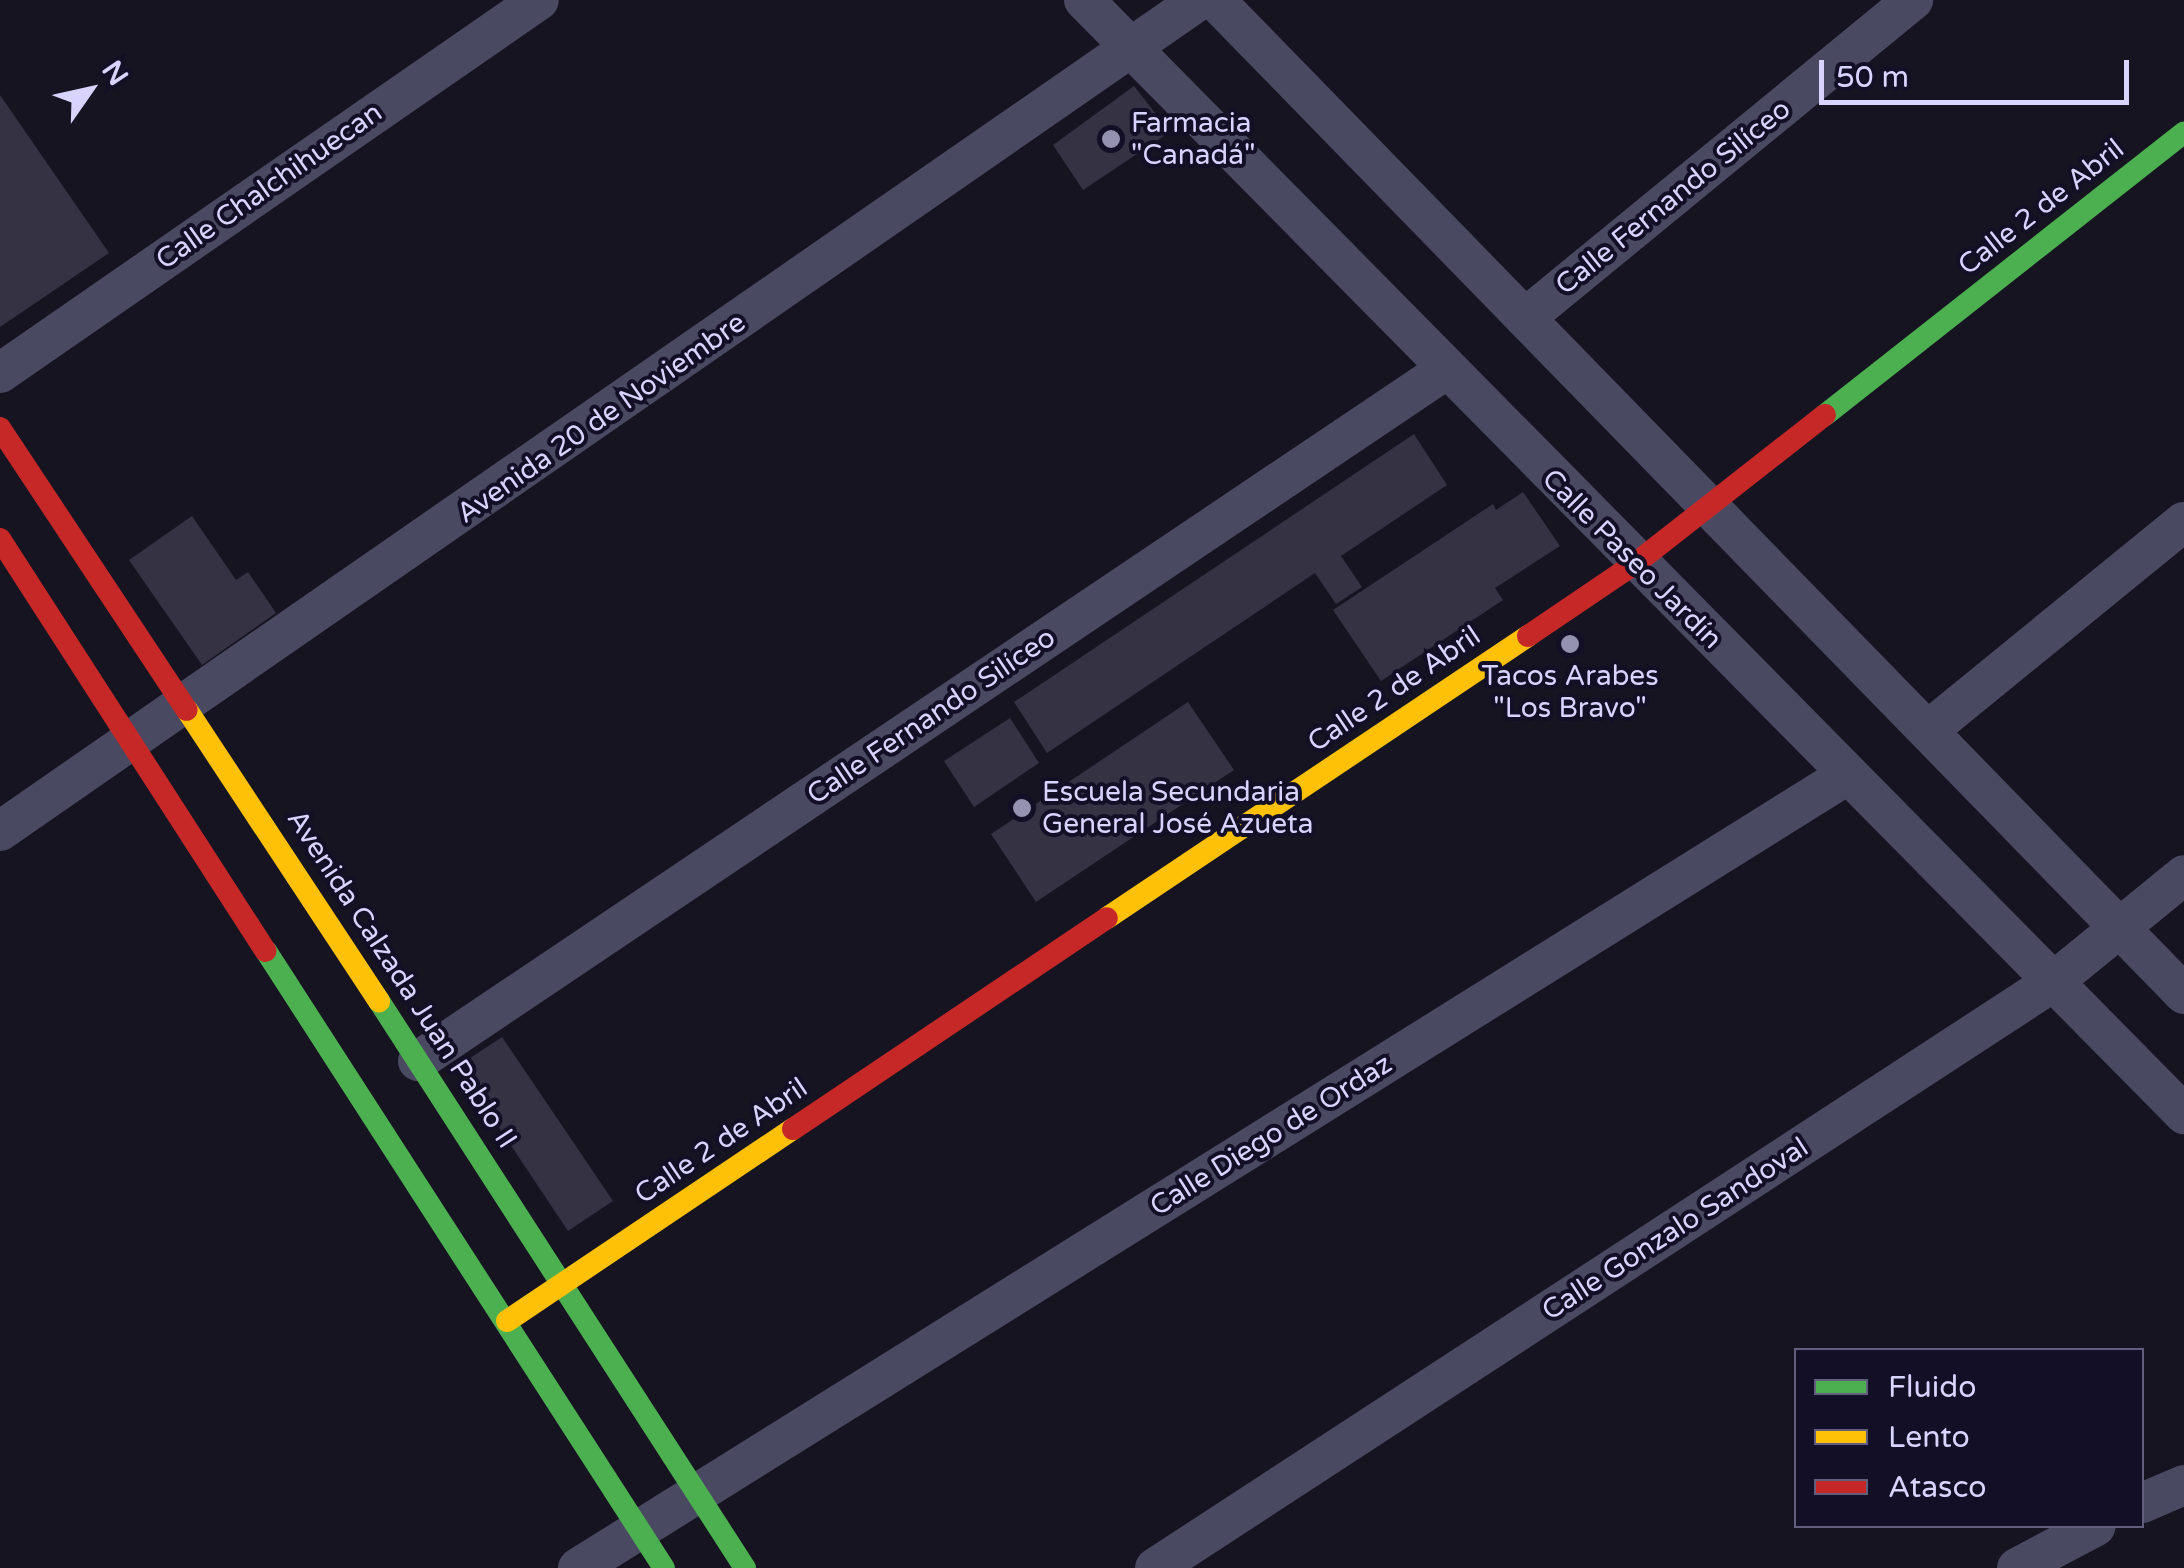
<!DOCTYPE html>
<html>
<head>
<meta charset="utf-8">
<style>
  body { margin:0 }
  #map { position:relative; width:2184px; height:1568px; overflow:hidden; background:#161421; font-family:"Varela Round",sans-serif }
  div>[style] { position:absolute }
  .building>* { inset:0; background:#343243 }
  .street>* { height:40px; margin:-20px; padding:0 20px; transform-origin:20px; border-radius:20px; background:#4a4962 }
  .fast>* { height:22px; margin:-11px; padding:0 11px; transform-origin:11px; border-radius:11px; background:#4caf50 }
  .slow>* { height:22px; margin:-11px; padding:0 11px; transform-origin:11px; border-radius:11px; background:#ffc107 }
  .jam>* { height:22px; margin:-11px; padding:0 11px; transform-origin:11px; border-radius:11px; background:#c62828 }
  .dots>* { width:28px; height:28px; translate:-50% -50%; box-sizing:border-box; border:5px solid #130f26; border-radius:50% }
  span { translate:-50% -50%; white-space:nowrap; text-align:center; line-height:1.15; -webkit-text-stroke:8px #130f26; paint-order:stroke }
  .poi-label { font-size:28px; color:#d9d4ff }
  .left { translate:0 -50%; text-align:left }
  .street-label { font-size:28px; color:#d9d4ff }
  .legend { position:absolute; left:1794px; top:1348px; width:350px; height:180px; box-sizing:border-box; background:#130f26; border:2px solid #625e7d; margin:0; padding:12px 18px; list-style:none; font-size:30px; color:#d9d4ff }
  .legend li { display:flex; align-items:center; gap:20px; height:50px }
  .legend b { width:50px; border:2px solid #625e7d }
  .north { position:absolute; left:40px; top:40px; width:100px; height:100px; -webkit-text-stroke:8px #130f26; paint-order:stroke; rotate:56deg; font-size:28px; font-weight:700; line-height:40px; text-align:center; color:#d9d4ff }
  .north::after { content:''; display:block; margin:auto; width:35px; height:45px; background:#d9d4ff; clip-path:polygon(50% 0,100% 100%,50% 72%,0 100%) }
  .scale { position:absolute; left:1819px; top:60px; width:310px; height:45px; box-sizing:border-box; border:5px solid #d9d4ff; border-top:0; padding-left:12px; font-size:30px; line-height:35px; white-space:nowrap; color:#d9d4ff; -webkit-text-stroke:8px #130f26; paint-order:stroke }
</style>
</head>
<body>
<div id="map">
  <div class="building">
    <i style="clip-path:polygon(1134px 86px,1170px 132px,1083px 190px,1053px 145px)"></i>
    <i style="clip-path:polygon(0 95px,109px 253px,0 327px)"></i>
    <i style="clip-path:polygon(1414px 434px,1447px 485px,1341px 556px,1362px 587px,1336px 604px,1315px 573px,1047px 753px,1014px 702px)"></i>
    <i style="clip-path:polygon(1523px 492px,1560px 546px,1495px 588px,1503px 600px,1381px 681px,1333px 610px,1493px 504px,1496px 510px)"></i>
    <i style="clip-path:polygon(192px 516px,236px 580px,248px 572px,276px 613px,202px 665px,129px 560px)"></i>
    <i style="clip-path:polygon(1188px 702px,1234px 770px,1036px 902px,991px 834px)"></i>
    <i style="clip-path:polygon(1010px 718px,1039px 763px,974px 807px,944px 761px)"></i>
    <i style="clip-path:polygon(502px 1037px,613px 1201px,568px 1231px,458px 1066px)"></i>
  </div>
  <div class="street">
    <i style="left:1084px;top:0;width:1566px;rotate:45.36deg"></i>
    <i style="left:1215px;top:0;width:1388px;rotate:45.73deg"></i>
    <i style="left:1525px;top:318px;width:502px;rotate:-39.34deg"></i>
    <i style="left:0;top:373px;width:655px;rotate:-34.68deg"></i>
    <i style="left:1931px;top:728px;width:326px;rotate:-39.2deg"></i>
    <i style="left:0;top:831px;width:1459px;rotate:-34.72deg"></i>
    <i style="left:418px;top:1061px;width:1236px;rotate:-33.92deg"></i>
    <i style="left:2142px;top:1503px;width:46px;rotate:-23.2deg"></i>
    <i style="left:578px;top:1568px;width:1493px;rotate:-32deg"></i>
    <i style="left:1155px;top:1568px;width:1072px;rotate:-33.13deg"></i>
    <i style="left:2053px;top:982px;width:169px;rotate:-39.2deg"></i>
    <i style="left:2017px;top:1568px;width:89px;rotate:-28deg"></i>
  </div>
  <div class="fast">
    <i style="left:1825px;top:415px;width:457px;rotate:-38.2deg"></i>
    <i style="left:266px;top:951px;width:734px;rotate:57.18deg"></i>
    <i style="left:379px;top:1001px;width:675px;rotate:57.16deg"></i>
  </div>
  <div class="slow">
    <i style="left:187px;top:710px;width:349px;rotate:56.6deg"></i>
    <i style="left:1107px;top:918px;width:507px;rotate:-33.82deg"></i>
    <i style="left:507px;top:1321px;width:344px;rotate:-33.9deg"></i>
  </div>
  <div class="jam">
    <i style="left:0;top:428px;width:338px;rotate:56.5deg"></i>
    <i style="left:0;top:539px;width:490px;rotate:57.2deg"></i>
    <i style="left:1528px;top:636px;width:130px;rotate:-34.1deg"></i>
    <i style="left:1636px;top:563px;width:240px;rotate:-38.1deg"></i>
    <i style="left:793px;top:1129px;width:378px;rotate:-33.9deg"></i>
  </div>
  <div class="dots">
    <i style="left:1111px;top:139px;background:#9591b1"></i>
    <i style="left:1570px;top:644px;background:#9591b1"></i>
    <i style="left:1022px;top:808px;background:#9591b1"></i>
  </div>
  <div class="poi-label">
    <span class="left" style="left:1131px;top:139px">Farmacia<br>"Canadá"</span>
    <span style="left:1570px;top:692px">Tacos Arabes<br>"Los Bravo"</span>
    <span class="left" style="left:1042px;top:808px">Escuela Secundaria<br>General José Azueta</span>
  </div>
  <div class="street-label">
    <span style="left:269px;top:186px;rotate:-35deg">Calle Chalchihuecan</span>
    <span style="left:1673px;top:197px;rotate:-39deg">Calle Fernando Silíceo</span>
    <span style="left:2041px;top:207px;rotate:-38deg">Calle 2 de Abril</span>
    <span style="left:601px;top:418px;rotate:-35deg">Avenida 20 de Noviembre</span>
    <span style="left:1632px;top:559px;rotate:45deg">Calle Paseo Jardín</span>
    <span style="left:1394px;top:689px;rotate:-34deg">Calle 2 de Abril</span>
    <span style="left:931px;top:716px;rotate:-34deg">Calle Fernando Silíceo</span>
    <span style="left:402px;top:979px;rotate:57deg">Avenida Calzada Juan Pablo II</span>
    <span style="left:1271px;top:1135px;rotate:-32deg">Calle Diego de Ordaz</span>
    <span style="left:721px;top:1141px;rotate:-34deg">Calle 2 de Abril</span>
    <span style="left:1675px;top:1229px;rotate:-33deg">Calle Gonzalo Sandoval</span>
  </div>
  <ul class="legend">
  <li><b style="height:12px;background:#4caf50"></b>Fluido</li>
  <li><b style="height:12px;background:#ffc107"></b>Lento</li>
  <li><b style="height:12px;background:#c62828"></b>Atasco</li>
  </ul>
  <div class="north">N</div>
  <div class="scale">50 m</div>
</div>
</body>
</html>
